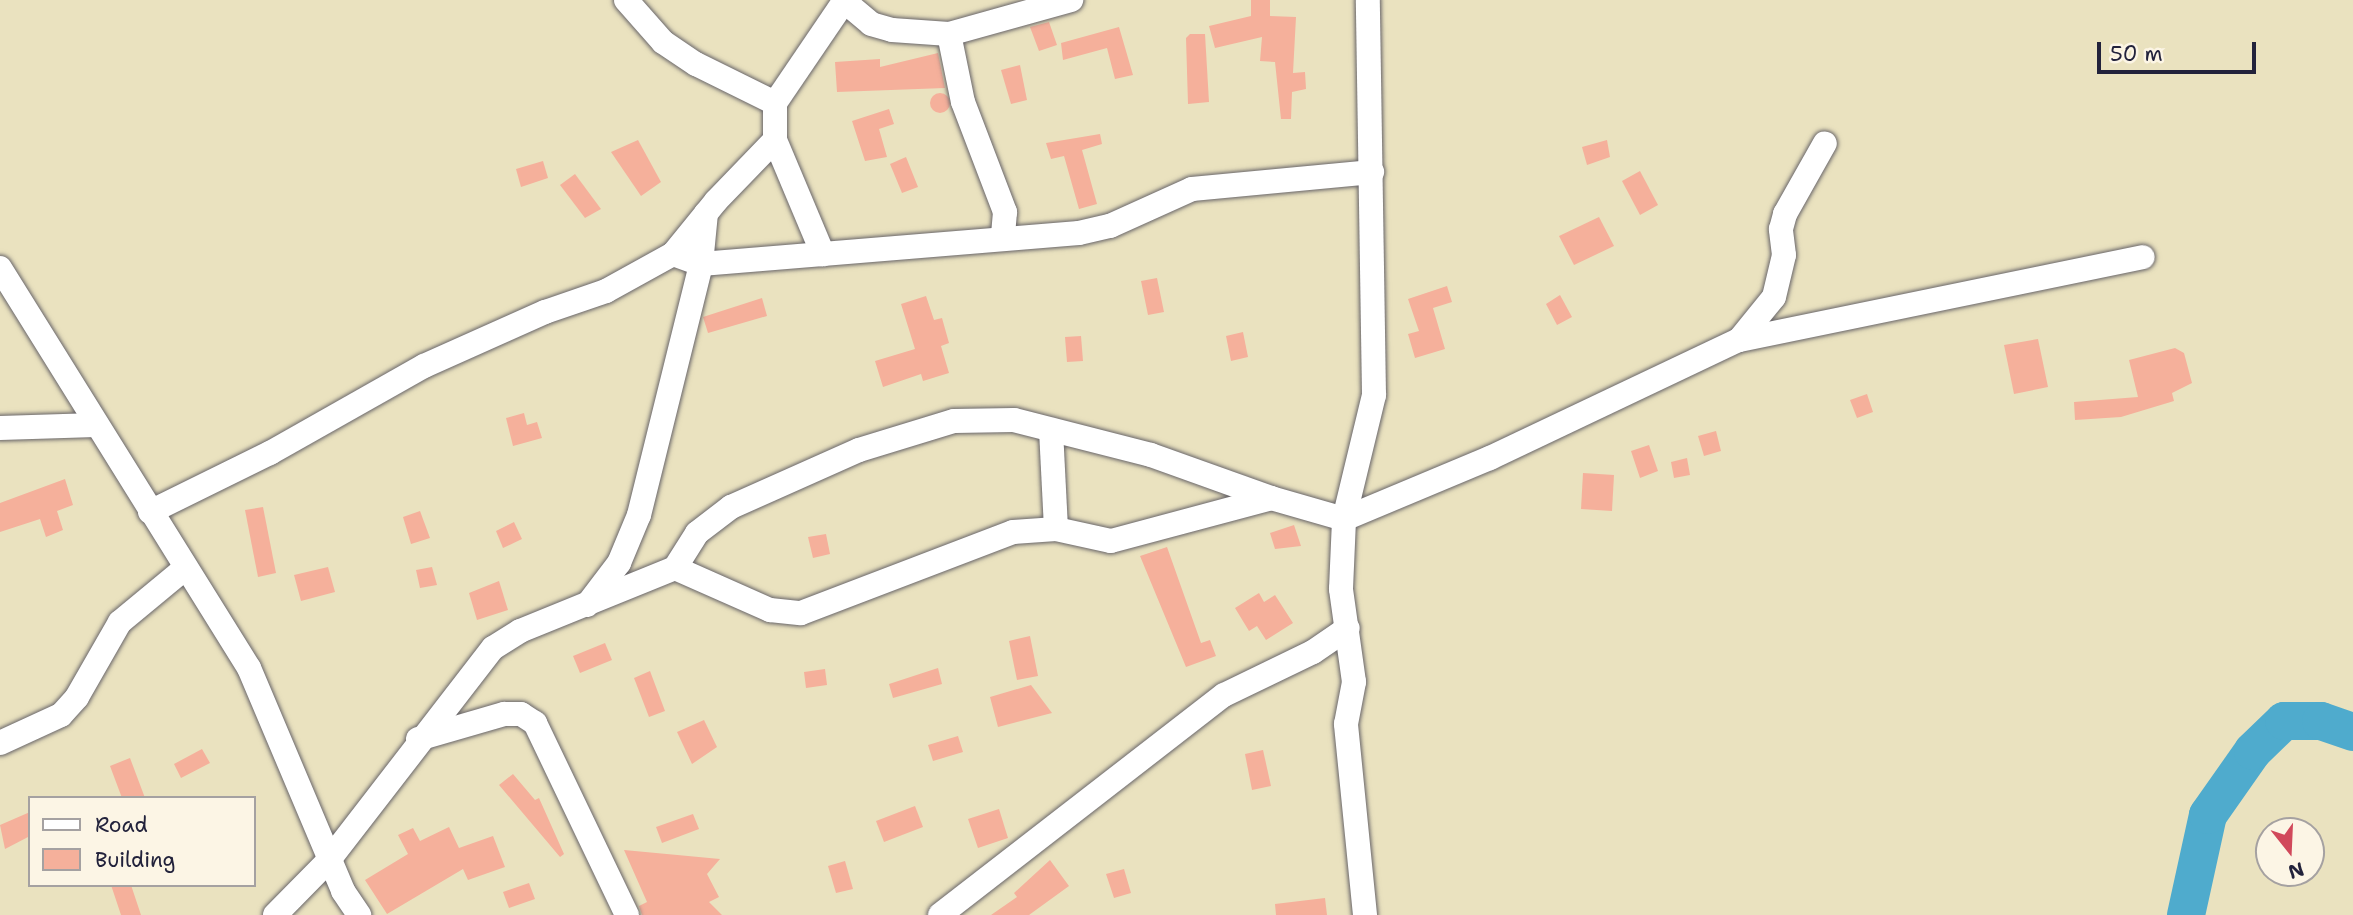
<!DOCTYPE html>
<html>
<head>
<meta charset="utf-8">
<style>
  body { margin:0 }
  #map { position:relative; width:2353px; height:915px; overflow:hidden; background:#eae2bf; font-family:"Shantell Sans",sans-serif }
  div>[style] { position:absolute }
  .river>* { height:38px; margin:-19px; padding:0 19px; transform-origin:19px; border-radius:19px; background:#4fabcd }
  .building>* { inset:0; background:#f5b09b }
  .round { border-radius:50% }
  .roads { filter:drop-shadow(0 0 2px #686569) drop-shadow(0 0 2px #686569) }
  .minor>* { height:24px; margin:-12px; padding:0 12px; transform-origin:12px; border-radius:12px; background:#fff }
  span { translate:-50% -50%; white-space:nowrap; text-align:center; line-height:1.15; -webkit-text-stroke:5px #fcf5e5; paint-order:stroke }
  .legend { position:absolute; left:28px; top:796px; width:228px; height:91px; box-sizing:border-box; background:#fcf5e5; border:2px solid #a5a1a1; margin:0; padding:9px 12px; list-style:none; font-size:21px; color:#22223b }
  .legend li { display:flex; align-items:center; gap:14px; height:35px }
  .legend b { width:35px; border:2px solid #a5a1a1 }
  .north { position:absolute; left:2255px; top:817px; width:70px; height:70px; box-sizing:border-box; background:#fcf5e5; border:2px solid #a5a1a1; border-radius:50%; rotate:162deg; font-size:19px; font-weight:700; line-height:28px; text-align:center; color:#22223b }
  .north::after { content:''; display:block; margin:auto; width:24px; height:32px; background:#d1495b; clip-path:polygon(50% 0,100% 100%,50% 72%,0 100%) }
  .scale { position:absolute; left:2097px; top:42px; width:159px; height:32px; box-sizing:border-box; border:4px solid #22223b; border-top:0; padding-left:9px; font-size:21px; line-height:24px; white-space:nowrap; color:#22223b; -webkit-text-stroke:5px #fcf5e5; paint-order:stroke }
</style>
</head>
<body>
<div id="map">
  <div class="river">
    <i style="left:2186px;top:915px;width:102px;rotate:-77.6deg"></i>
    <i style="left:2208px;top:815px;width:78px;rotate:-54.9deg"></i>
    <i style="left:2253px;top:751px;width:43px;rotate:-44.1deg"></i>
    <i style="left:2284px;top:721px;width:37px"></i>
    <i style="left:2321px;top:721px;width:34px;rotate:19deg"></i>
  </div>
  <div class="building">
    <i style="clip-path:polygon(1251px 0,1270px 0,1270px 16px,1296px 17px,1293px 73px,1305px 72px,1306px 89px,1292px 92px,1291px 119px,1281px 119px,1275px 62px,1260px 61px,1262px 37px,1215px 48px,1209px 26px,1251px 16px)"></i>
    <i style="clip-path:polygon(1049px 22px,1057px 45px,1039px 51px,1030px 27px)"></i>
    <i style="clip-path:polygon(1119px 27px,1133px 75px,1115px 79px,1107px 48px,1063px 60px,1061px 43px)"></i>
    <i style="clip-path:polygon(1190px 34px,1205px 34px,1209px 102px,1188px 104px,1186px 38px)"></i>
    <i style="clip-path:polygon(938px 53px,945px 88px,837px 92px,835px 62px,880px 59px,880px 67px)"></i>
    <i style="clip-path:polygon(1020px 65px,1027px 100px,1011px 104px,1001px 70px)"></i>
    <i class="round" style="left:930px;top:93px;width:20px;height:20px"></i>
    <i style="clip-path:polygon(889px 109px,894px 124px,879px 129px,887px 157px,865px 161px,852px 121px)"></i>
    <i style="clip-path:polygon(1100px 134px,1102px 144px,1082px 150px,1097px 204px,1079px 209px,1064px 156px,1051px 159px,1046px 143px)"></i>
    <i style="clip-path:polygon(638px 140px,661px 182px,641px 196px,611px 152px)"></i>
    <i style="clip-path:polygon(1607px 140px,1610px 157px,1587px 165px,1582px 147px)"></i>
    <i style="clip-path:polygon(906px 157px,918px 187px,902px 193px,890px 164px)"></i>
    <i style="clip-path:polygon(543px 161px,548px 178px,521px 187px,516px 169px)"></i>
    <i style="clip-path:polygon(1640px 171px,1658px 205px,1640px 215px,1622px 181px)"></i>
    <i style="clip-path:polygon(575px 174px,601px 209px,585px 218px,560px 185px)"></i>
    <i style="clip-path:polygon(1599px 217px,1614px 246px,1574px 265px,1559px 236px)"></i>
    <i style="clip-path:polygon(1157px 278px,1164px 312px,1148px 315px,1141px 281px)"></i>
    <i style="clip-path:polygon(1447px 286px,1452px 302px,1433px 308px,1445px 349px,1415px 358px,1408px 334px,1419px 331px,1408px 299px)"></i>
    <i style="clip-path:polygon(1560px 295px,1572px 317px,1557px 325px,1546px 304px)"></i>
    <i style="clip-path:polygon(926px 296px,934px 320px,942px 318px,949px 343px,941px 346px,949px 373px,923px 381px,921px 374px,883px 387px,875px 361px,915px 349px,901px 304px)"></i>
    <i style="clip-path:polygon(762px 298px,767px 316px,708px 333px,703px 317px)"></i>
    <i style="clip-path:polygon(1243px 332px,1248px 357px,1231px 361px,1226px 336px)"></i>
    <i style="clip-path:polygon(1081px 336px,1083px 361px,1067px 362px,1065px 337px)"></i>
    <i style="clip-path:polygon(2038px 339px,2048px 387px,2014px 394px,2004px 345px)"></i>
    <i style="clip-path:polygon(2175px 348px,2184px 353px,2192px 383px,2172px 393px,2174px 401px,2121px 417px,2075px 420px,2074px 402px,2138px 397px,2129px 360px)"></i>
    <i style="clip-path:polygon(1867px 394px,1873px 412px,1857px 418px,1850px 400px)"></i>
    <i style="clip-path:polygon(524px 413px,527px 425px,537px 422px,542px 438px,513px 446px,506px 418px)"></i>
    <i style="clip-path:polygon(1716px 431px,1721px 451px,1704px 456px,1698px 436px)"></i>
    <i style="clip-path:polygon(1649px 445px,1658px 471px,1640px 478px,1631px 451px)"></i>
    <i style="clip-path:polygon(1687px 458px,1690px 475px,1674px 478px,1671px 462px)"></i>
    <i style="clip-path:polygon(1583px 473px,1614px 475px,1612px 511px,1581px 509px)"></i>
    <i style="clip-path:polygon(65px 479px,73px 505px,57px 511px,63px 530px,46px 537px,40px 519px,0 532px,0 503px)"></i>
    <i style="clip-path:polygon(263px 507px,276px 573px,258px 577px,245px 510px)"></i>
    <i style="clip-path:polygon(420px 511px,430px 538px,411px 544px,403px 517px)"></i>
    <i style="clip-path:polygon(514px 522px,522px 539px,503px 548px,496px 531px)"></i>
    <i style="clip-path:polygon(1294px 525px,1301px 546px,1275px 549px,1270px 533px)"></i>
    <i style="clip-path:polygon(826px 534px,830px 554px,813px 558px,808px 537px)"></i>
    <i style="clip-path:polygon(1167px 547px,1201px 643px,1210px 640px,1216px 656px,1186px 667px,1140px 556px)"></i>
    <i style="clip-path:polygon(328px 567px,335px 592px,301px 601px,294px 575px)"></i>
    <i style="clip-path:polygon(432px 567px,437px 585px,420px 588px,416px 570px)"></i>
    <i style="clip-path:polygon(499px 581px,508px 610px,477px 620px,469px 593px)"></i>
    <i style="clip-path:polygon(1259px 593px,1264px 602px,1275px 595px,1293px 623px,1266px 640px,1257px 626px,1249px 631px,1235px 608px)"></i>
    <i style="clip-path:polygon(1030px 636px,1038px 676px,1017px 680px,1009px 641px)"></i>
    <i style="clip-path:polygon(605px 643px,612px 660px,580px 673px,573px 656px)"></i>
    <i style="clip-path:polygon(938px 668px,942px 684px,893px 698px,889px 684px)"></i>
    <i style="clip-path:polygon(825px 669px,827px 685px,806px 688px,804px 672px)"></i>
    <i style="clip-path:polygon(650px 671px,665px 711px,649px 717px,634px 678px)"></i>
    <i style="clip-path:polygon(1031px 685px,1052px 713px,998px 727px,990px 697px)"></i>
    <i style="clip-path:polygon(704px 720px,717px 747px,692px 764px,677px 732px)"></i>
    <i style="clip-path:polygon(958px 736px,963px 752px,933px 761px,928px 745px)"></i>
    <i style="clip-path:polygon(202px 749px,210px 763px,181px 778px,174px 764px)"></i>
    <i style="clip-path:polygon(1263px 750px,1271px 786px,1252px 790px,1245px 754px)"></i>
    <i style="clip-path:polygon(130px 758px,145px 798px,122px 798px,110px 766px)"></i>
    <i style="clip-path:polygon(513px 774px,535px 800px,539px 798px,564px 854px,560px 857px,499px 785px)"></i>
    <i style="clip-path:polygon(915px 806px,923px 827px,884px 842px,876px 821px)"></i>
    <i style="clip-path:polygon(999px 809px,1008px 838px,978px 848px,968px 819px)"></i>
    <i style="clip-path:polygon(30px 812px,30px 836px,5px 849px,0 825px)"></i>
    <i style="clip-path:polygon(693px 814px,699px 829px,662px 843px,656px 827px)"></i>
    <i style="clip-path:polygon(449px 827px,459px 848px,493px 836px,505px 867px,468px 880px,463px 869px,387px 914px,365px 880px,408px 854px,398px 835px,413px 828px,420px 841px)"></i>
    <i style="clip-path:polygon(624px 850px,720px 859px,707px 874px,719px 897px,709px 902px,722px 915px,642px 915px,639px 906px,647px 902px)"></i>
    <i style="clip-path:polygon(1050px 860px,1069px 886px,1029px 915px,991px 915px,1017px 897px,1014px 893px)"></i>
    <i style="clip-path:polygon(845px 861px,853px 889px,836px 893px,828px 866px)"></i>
    <i style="clip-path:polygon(1124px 869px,1131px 893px,1114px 898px,1106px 874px)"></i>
    <i style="clip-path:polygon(529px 883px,535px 899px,509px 908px,503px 892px)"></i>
    <i style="clip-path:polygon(111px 885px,131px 885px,141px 915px,121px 915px)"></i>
    <i style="clip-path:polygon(1325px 898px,1327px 915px,1276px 915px,1275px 904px)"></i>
  </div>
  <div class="roads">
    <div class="minor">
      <i style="left:626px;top:0;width:56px;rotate:48.6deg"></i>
      <i style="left:663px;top:42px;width:40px;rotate:34deg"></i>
      <i style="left:696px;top:64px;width:88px;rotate:26.3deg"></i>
      <i style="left:844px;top:1px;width:35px;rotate:40deg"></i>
      <i style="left:871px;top:24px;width:22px;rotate:16deg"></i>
      <i style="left:892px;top:30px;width:57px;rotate:4deg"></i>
      <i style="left:949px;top:34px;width:127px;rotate:-15.6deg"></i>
      <i style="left:949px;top:34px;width:69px;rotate:78.4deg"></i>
      <i style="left:963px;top:102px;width:118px;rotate:69.1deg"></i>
      <i style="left:1005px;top:212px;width:25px;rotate:95deg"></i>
      <i style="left:775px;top:140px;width:124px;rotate:67.2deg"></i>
      <i style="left:673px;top:254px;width:30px;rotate:20deg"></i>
      <i style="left:701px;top:264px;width:379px;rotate:-4.7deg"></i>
      <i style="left:1079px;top:233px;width:32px;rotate:-13deg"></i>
      <i style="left:1110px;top:226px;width:90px;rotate:-24.3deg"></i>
      <i style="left:1192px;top:189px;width:181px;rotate:-5.4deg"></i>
      <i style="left:0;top:268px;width:471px;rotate:58.1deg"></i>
      <i style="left:249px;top:668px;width:242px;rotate:67.1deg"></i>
      <i style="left:343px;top:891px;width:29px;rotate:56deg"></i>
      <i style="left:1739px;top:340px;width:55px;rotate:-50.9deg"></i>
      <i style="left:1774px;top:297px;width:43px;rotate:-76.6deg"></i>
      <i style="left:1784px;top:255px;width:26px;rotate:-97deg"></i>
      <i style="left:1781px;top:229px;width:16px;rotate:-75deg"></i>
      <i style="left:1785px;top:214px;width:81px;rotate:-60.6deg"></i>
      <i style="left:0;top:428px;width:96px;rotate:-1.8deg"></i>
      <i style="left:1051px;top:430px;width:99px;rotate:87.1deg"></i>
      <i style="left:150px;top:512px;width:134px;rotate:-26.2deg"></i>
      <i style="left:270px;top:453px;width:177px;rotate:-29.5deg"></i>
      <i style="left:424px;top:366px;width:133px;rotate:-24.1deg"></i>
      <i style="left:545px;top:312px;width:65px;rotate:-19deg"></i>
      <i style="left:606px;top:291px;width:77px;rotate:-28.9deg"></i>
      <i style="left:673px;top:254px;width:68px;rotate:-50.9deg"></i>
      <i style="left:716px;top:201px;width:85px;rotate:-46deg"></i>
      <i style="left:775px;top:140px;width:37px;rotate:-90deg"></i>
      <i style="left:775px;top:103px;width:125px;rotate:-55.8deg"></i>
      <i style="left:675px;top:568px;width:41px;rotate:-57.8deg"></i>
      <i style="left:697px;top:533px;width:43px;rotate:-37.4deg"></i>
      <i style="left:731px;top:507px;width:140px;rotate:-24deg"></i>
      <i style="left:859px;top:450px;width:99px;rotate:-17deg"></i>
      <i style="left:954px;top:421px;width:60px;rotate:-1deg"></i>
      <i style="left:1014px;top:420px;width:141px;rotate:14.3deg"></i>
      <i style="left:1151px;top:455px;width:127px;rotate:19.7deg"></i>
      <i style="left:587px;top:605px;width:53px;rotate:-52.7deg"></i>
      <i style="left:619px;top:563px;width:52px;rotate:-67.4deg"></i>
      <i style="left:639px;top:515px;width:259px;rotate:-76.1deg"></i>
      <i style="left:701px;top:264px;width:51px;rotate:-84.4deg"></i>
      <i style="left:418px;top:739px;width:90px;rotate:-16.2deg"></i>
      <i style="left:504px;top:714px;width:17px"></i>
      <i style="left:521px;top:714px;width:17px;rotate:33deg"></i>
      <i style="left:535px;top:723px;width:213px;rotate:64.4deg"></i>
      <i style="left:0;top:743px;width:67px;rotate:-24.7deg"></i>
      <i style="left:61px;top:715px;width:24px;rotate:-48deg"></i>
      <i style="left:77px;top:697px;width:86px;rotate:-60.2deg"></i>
      <i style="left:120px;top:622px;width:83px;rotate:-39.6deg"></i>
      <i style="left:275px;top:915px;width:77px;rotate:-45.5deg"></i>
      <i style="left:329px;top:860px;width:268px;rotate:-52.3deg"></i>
      <i style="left:493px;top:648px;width:32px;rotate:-32deg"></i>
      <i style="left:520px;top:631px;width:167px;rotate:-22.1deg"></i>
      <i style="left:675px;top:568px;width:104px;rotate:23.9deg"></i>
      <i style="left:770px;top:610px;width:31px;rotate:6deg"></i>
      <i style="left:801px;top:613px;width:227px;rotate:-20.9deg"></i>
      <i style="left:1013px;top:532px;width:43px;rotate:-4deg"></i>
      <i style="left:1056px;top:529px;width:56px;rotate:12.3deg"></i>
      <i style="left:1111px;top:541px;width:166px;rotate:-15deg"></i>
      <i style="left:1271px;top:498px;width:76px;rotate:16deg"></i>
      <i style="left:1344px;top:519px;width:158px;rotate:-22.7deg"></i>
      <i style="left:1490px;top:458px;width:276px;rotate:-25.4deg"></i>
      <i style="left:1739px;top:340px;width:412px;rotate:-11.6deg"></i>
      <i style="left:940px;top:915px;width:359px;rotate:-37.8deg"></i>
      <i style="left:1224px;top:695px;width:99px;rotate:-25.8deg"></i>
      <i style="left:1313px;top:652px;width:42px;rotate:-34.4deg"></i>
      <i style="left:1365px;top:915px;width:192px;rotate:-95.7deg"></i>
      <i style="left:1346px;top:724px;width:43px;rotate:-79.2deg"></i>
      <i style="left:1354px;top:682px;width:94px;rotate:-98deg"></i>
      <i style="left:1341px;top:589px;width:70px;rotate:-87.5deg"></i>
      <i style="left:1344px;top:519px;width:128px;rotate:-76.4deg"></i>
      <i style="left:1374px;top:395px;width:395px;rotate:-90.9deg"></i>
    </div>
  </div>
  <ul class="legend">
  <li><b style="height:9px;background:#fff"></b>Road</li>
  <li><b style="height:19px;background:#f5b09b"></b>Building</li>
  </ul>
  <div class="north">N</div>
  <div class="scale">50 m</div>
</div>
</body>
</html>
